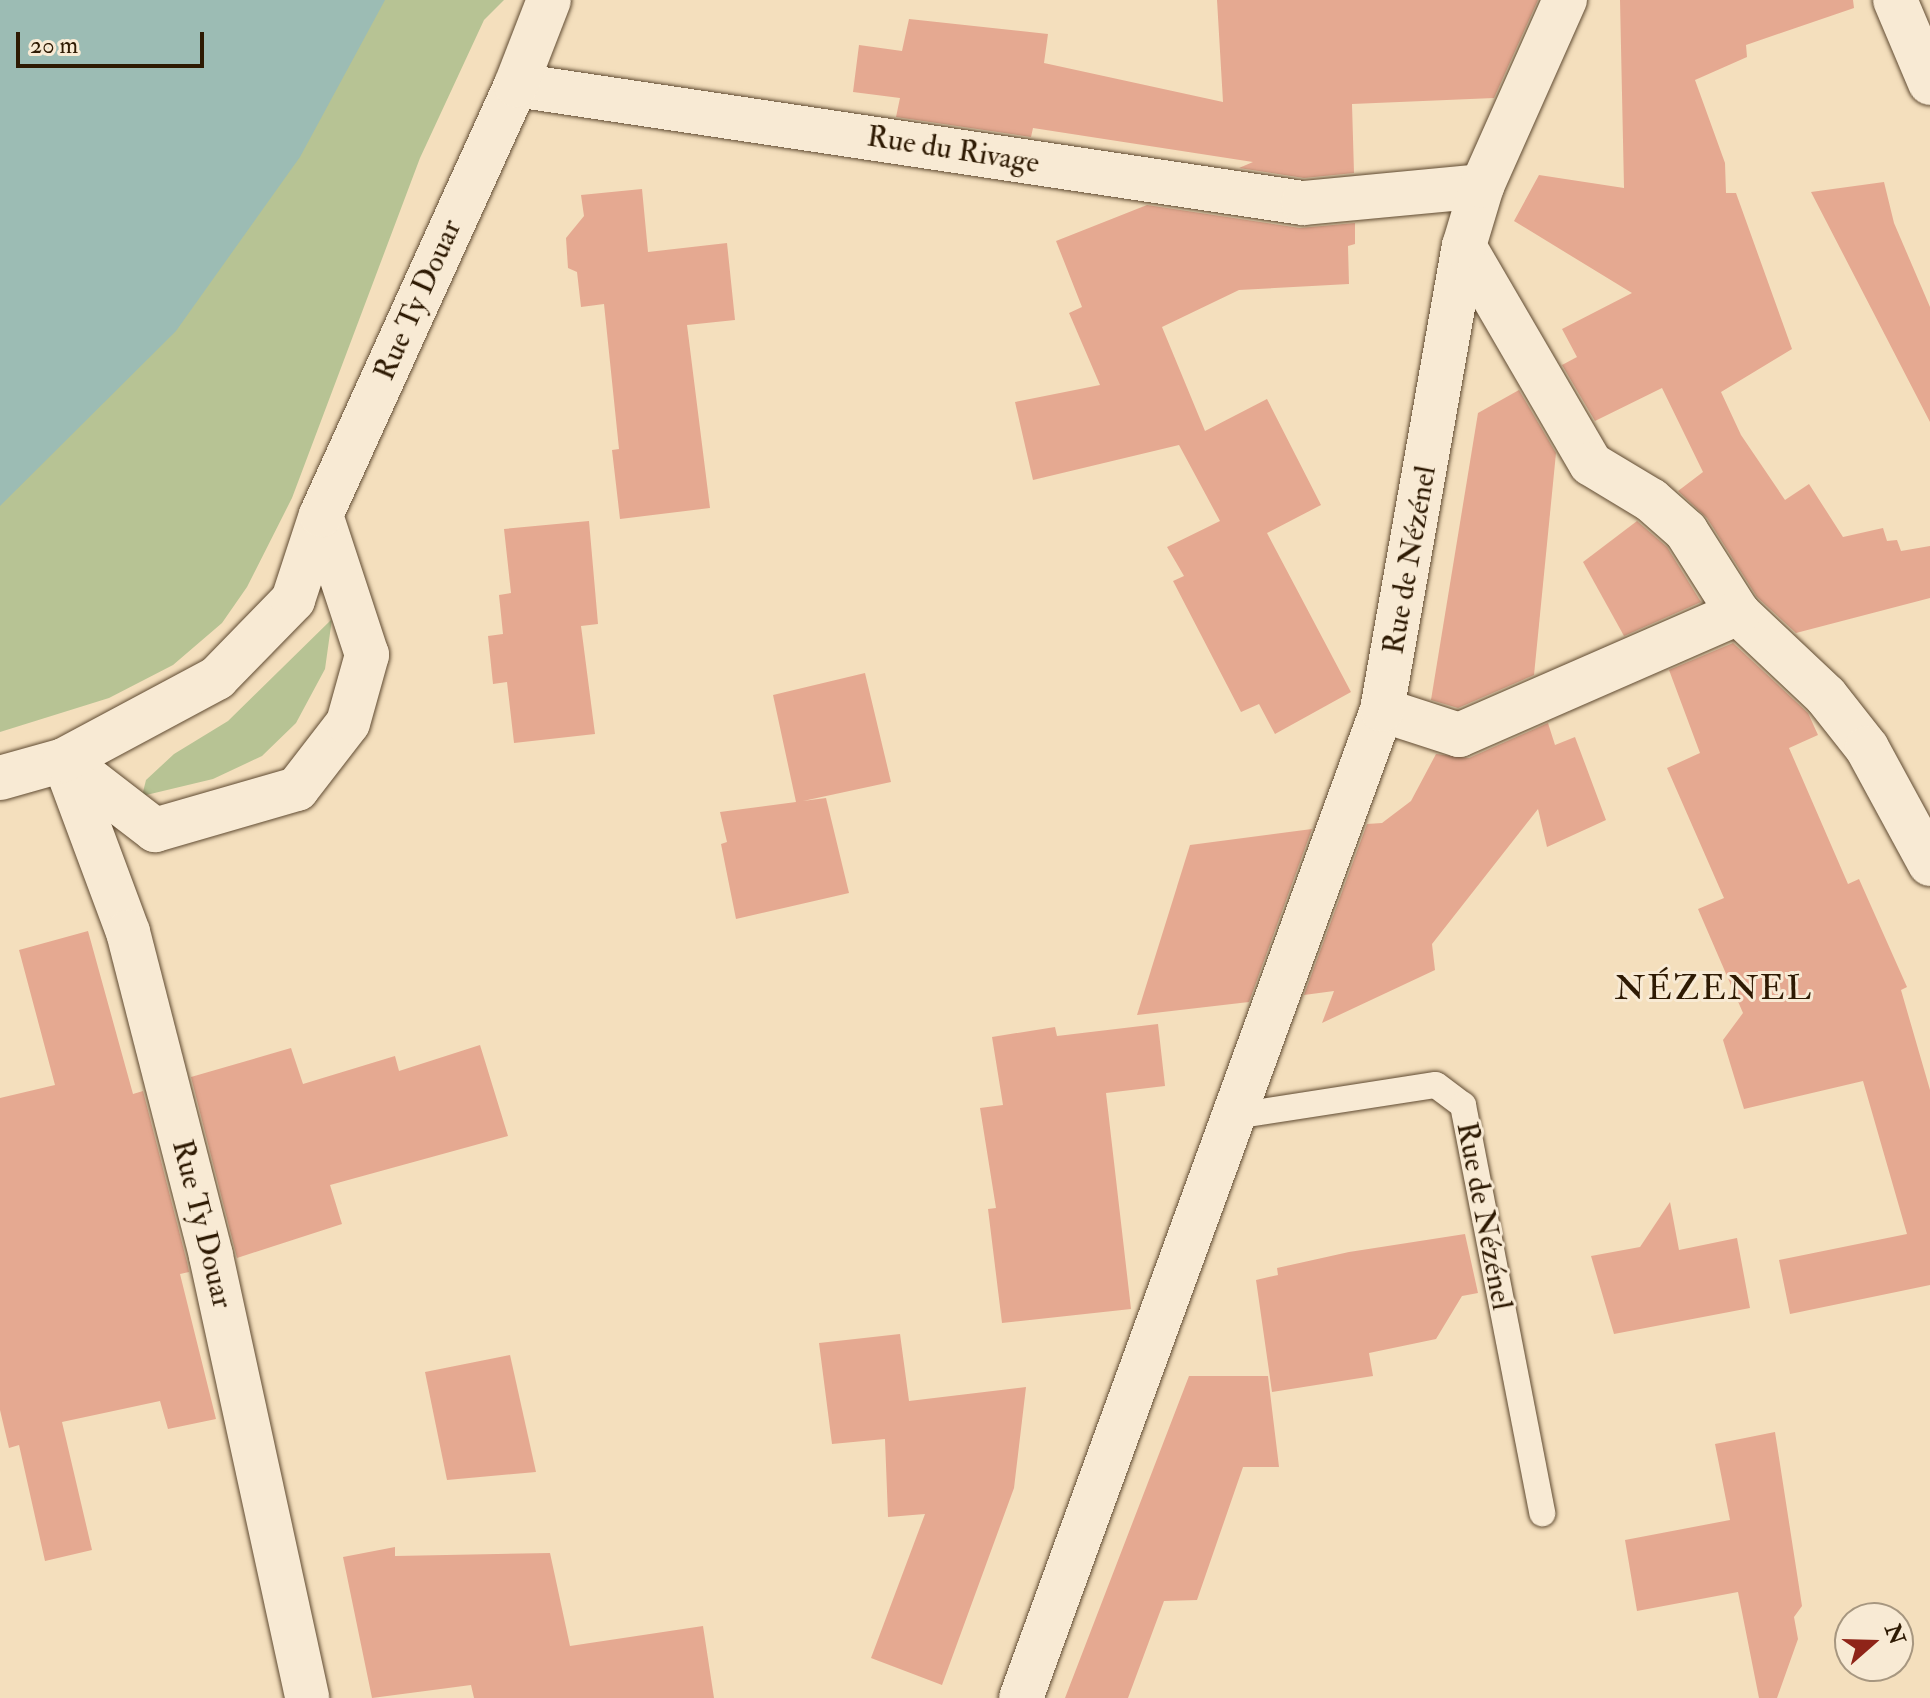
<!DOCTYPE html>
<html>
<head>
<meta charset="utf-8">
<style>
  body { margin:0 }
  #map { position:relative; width:1930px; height:1698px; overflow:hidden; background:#f4dfbd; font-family:"IM FELL Double Pica",serif }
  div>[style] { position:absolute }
  .green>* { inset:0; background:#b7c394 }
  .water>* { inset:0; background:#9cbcb4 }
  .building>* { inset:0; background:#e5a991 }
  .roads { filter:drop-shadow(0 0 2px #604b32) drop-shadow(0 0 2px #604b32) }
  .lane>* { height:26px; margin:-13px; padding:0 13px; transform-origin:13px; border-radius:13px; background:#f8ead4 }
  .street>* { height:44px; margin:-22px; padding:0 22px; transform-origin:22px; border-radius:22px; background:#f8ead4 }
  span { translate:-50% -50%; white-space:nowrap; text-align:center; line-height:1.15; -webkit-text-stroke:6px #f8ead4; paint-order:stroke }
  .street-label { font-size:30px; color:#2e1a03 }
  .quarter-label { font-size:34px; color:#2e1a03; letter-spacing:2px }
  .north { position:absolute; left:1834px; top:1602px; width:80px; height:80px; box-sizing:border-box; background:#f8ead4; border:2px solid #a79780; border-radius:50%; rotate:70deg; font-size:22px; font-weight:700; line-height:32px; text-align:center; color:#2e1a03 }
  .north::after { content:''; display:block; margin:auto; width:28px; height:36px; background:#8f2418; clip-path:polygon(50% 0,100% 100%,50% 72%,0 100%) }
  .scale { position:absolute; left:16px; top:32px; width:188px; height:36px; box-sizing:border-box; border:4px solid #2e1a03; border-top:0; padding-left:10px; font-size:24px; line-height:28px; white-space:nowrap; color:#2e1a03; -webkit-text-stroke:6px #f8ead4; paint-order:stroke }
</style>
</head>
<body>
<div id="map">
  <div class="green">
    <i style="clip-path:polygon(0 0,504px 0,484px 20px,420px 158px,292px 498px,247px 587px,222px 623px,173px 665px,109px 698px,0 732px)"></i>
    <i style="clip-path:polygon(332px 619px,325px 669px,296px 723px,262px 756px,213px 779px,142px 796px,146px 780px,174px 754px,228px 721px)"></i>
  </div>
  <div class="water">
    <i style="clip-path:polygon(0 0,385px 0,300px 157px,176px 331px,0 506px)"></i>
  </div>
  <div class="building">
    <i style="clip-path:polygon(1217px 0,1538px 0,1494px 98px,1352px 104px,1354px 173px,1304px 178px,1239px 168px,1253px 162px,1033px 128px,1031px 137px,896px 117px,900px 98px,853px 92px,859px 45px,902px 51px,909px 19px,1048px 34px,1044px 63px,1223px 102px)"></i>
    <i style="clip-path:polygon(1620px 0,1853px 0,1854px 8px,1746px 45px,1747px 57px,1695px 80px,1725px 163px,1726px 193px,1736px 193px,1792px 349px,1721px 392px,1741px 435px,1785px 500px,1809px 484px,1843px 537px,1883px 528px,1887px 541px,1897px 540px,1901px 551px,1930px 546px,1930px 598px,1796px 633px,1757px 597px,1707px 518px,1678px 491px,1703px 472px,1662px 388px,1595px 421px,1562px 365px,1577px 357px,1562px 329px,1632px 293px,1514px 221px,1539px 175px,1624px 188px)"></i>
    <i style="clip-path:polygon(1884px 182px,1894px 223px,1930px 307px,1930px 422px,1811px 192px)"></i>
    <i style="clip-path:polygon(642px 189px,648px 252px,727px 243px,735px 320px,687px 325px,710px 508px,620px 519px,612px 450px,619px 449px,604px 304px,581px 307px,577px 272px,568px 268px,566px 238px,584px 216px,581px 195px)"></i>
    <i style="clip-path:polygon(1147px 205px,1300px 228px,1355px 223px,1355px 244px,1348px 246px,1349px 284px,1239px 290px,1162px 327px,1205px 431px,1267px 399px,1321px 505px,1267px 533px,1351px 692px,1275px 734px,1259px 704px,1241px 712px,1173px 581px,1184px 576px,1167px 547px,1220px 521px,1179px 445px,1033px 480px,1015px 402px,1100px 385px,1069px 313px,1082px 307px,1056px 241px)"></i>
    <i style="clip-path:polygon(1519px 390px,1556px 453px,1534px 675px,1458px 708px,1431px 700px,1478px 413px)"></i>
    <i style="clip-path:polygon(589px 521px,598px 624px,581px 626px,595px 734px,514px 743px,507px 682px,493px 684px,488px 636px,503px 634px,499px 595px,511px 593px,504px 529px)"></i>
    <i style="clip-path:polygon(1637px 521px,1667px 547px,1701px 602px,1624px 636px,1583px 562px)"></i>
    <i style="clip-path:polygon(1733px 643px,1808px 713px,1818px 735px,1789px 748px,1848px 884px,1859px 879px,1907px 987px,1901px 990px,1930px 1090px,1930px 1285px,1790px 1314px,1779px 1260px,1907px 1234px,1863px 1081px,1744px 1109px,1723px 1040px,1743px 1013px,1698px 909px,1724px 898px,1667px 768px,1700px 753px,1669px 670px)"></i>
    <i style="clip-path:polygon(865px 673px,891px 782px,803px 801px,826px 798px,849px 893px,736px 919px,721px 844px,727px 842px,720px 812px,796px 802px,773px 695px)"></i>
    <i style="clip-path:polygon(1548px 723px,1555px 745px,1575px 737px,1606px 820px,1547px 847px,1538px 809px,1432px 944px,1435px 970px,1322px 1023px,1334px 991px,1304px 995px,1367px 824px,1382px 823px,1411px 801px,1436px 754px,1469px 758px)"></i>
    <i style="clip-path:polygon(1312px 829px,1249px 1002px,1137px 1015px,1190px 845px)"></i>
    <i style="clip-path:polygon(88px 931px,133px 1094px,143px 1091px,187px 1262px,189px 1272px,180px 1274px,216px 1419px,168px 1429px,160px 1401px,62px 1422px,92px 1550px,45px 1561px,19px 1445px,9px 1448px,0 1410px,0 1098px,55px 1085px,19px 950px)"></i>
    <i style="clip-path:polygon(1158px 1024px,1165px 1086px,1106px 1093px,1131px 1309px,1002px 1323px,988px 1209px,996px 1208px,980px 1108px,1003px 1105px,992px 1037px,1055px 1027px,1057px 1036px)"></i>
    <i style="clip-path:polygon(480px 1045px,508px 1136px,330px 1185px,342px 1224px,237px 1258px,191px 1077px,291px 1048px,303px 1084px,395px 1056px,399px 1071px)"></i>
    <i style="clip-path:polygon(1670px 1202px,1679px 1250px,1737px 1238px,1750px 1308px,1614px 1334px,1591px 1256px,1640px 1247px)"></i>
    <i style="clip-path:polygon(1465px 1234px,1478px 1293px,1462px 1296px,1436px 1339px,1369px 1353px,1373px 1376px,1272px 1392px,1256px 1280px,1278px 1275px,1277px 1268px,1349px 1252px)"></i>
    <i style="clip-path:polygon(900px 1334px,909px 1401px,1026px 1387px,1014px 1488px,942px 1685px,871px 1658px,925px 1514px,888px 1517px,885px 1439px,832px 1444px,819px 1343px)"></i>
    <i style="clip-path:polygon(510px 1355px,536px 1472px,447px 1480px,425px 1372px)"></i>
    <i style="clip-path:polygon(1189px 1376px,1268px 1376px,1279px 1467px,1243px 1467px,1197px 1600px,1164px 1601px,1128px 1698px,1065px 1698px)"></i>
    <i style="clip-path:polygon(1775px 1432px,1802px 1606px,1794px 1617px,1798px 1639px,1777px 1698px,1759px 1698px,1738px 1592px,1637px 1611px,1625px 1540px,1730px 1520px,1715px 1444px)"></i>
    <i style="clip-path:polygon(395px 1547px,395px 1556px,550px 1553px,570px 1646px,703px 1626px,714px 1698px,474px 1698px,471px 1685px,372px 1698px,343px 1557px)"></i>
  </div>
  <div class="roads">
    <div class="lane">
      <i style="left:1235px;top:1116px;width:203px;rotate:-8.8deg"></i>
      <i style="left:1436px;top:1085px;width:34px;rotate:37deg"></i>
      <i style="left:1463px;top:1105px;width:416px;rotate:79deg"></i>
    </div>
    <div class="street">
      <i style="left:1895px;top:0;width:90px;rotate:67.1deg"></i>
      <i style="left:516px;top:85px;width:796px;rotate:8.53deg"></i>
      <i style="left:1303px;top:203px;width:180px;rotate:-5.4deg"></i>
      <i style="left:1464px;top:246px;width:252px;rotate:59.8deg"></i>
      <i style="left:1591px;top:464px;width:70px;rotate:31deg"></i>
      <i style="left:1651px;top:500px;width:47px;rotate:41.5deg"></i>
      <i style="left:1686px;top:531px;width:97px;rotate:57.6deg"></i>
      <i style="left:1738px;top:613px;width:121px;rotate:43.3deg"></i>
      <i style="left:1826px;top:696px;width:66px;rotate:51.7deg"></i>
      <i style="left:1867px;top:748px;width:132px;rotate:61.5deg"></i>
      <i style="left:1382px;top:710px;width:81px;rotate:18deg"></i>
      <i style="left:1459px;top:735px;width:305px;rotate:-23.6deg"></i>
      <i style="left:64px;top:760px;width:184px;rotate:69.6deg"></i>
      <i style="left:128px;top:932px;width:334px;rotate:75.6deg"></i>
      <i style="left:211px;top:1256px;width:452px;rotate:77.7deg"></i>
      <i style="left:64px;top:760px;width:115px;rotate:37.6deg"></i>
      <i style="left:155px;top:830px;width:148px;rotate:-16.1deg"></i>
      <i style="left:297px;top:789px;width:83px;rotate:-52.3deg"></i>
      <i style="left:348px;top:723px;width:71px;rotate:-74.4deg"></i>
      <i style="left:367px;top:655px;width:147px;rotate:-108.2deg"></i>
      <i style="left:0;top:778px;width:66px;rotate:-15.7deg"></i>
      <i style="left:64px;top:760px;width:174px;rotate:-28.2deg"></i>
      <i style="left:217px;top:678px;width:109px;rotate:-45.7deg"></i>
      <i style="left:293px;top:600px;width:89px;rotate:-71.8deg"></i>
      <i style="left:321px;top:515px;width:472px;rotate:-65.6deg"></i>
      <i style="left:516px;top:85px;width:91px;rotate:-68.8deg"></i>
      <i style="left:1021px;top:1698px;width:1052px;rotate:-69.93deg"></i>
      <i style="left:1382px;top:710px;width:471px;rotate:-80deg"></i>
      <i style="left:1464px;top:246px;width:63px;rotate:-73.3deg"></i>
      <i style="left:1482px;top:186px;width:204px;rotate:-66deg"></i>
    </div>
  </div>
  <div class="street-label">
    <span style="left:953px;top:150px;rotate:9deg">Rue du Rivage</span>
    <span style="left:418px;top:300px;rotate:-66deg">Rue Ty Douar</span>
    <span style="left:1410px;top:560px;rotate:-80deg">Rue de Nézénel</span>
    <span style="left:1484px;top:1216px;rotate:79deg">Rue de Nézénel</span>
    <span style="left:202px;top:1224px;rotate:76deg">Rue Ty Douar</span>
  </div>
  <div class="quarter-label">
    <span style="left:1714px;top:989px">NÉZENEL</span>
  </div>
  <div class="north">N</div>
  <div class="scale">20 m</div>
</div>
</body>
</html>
